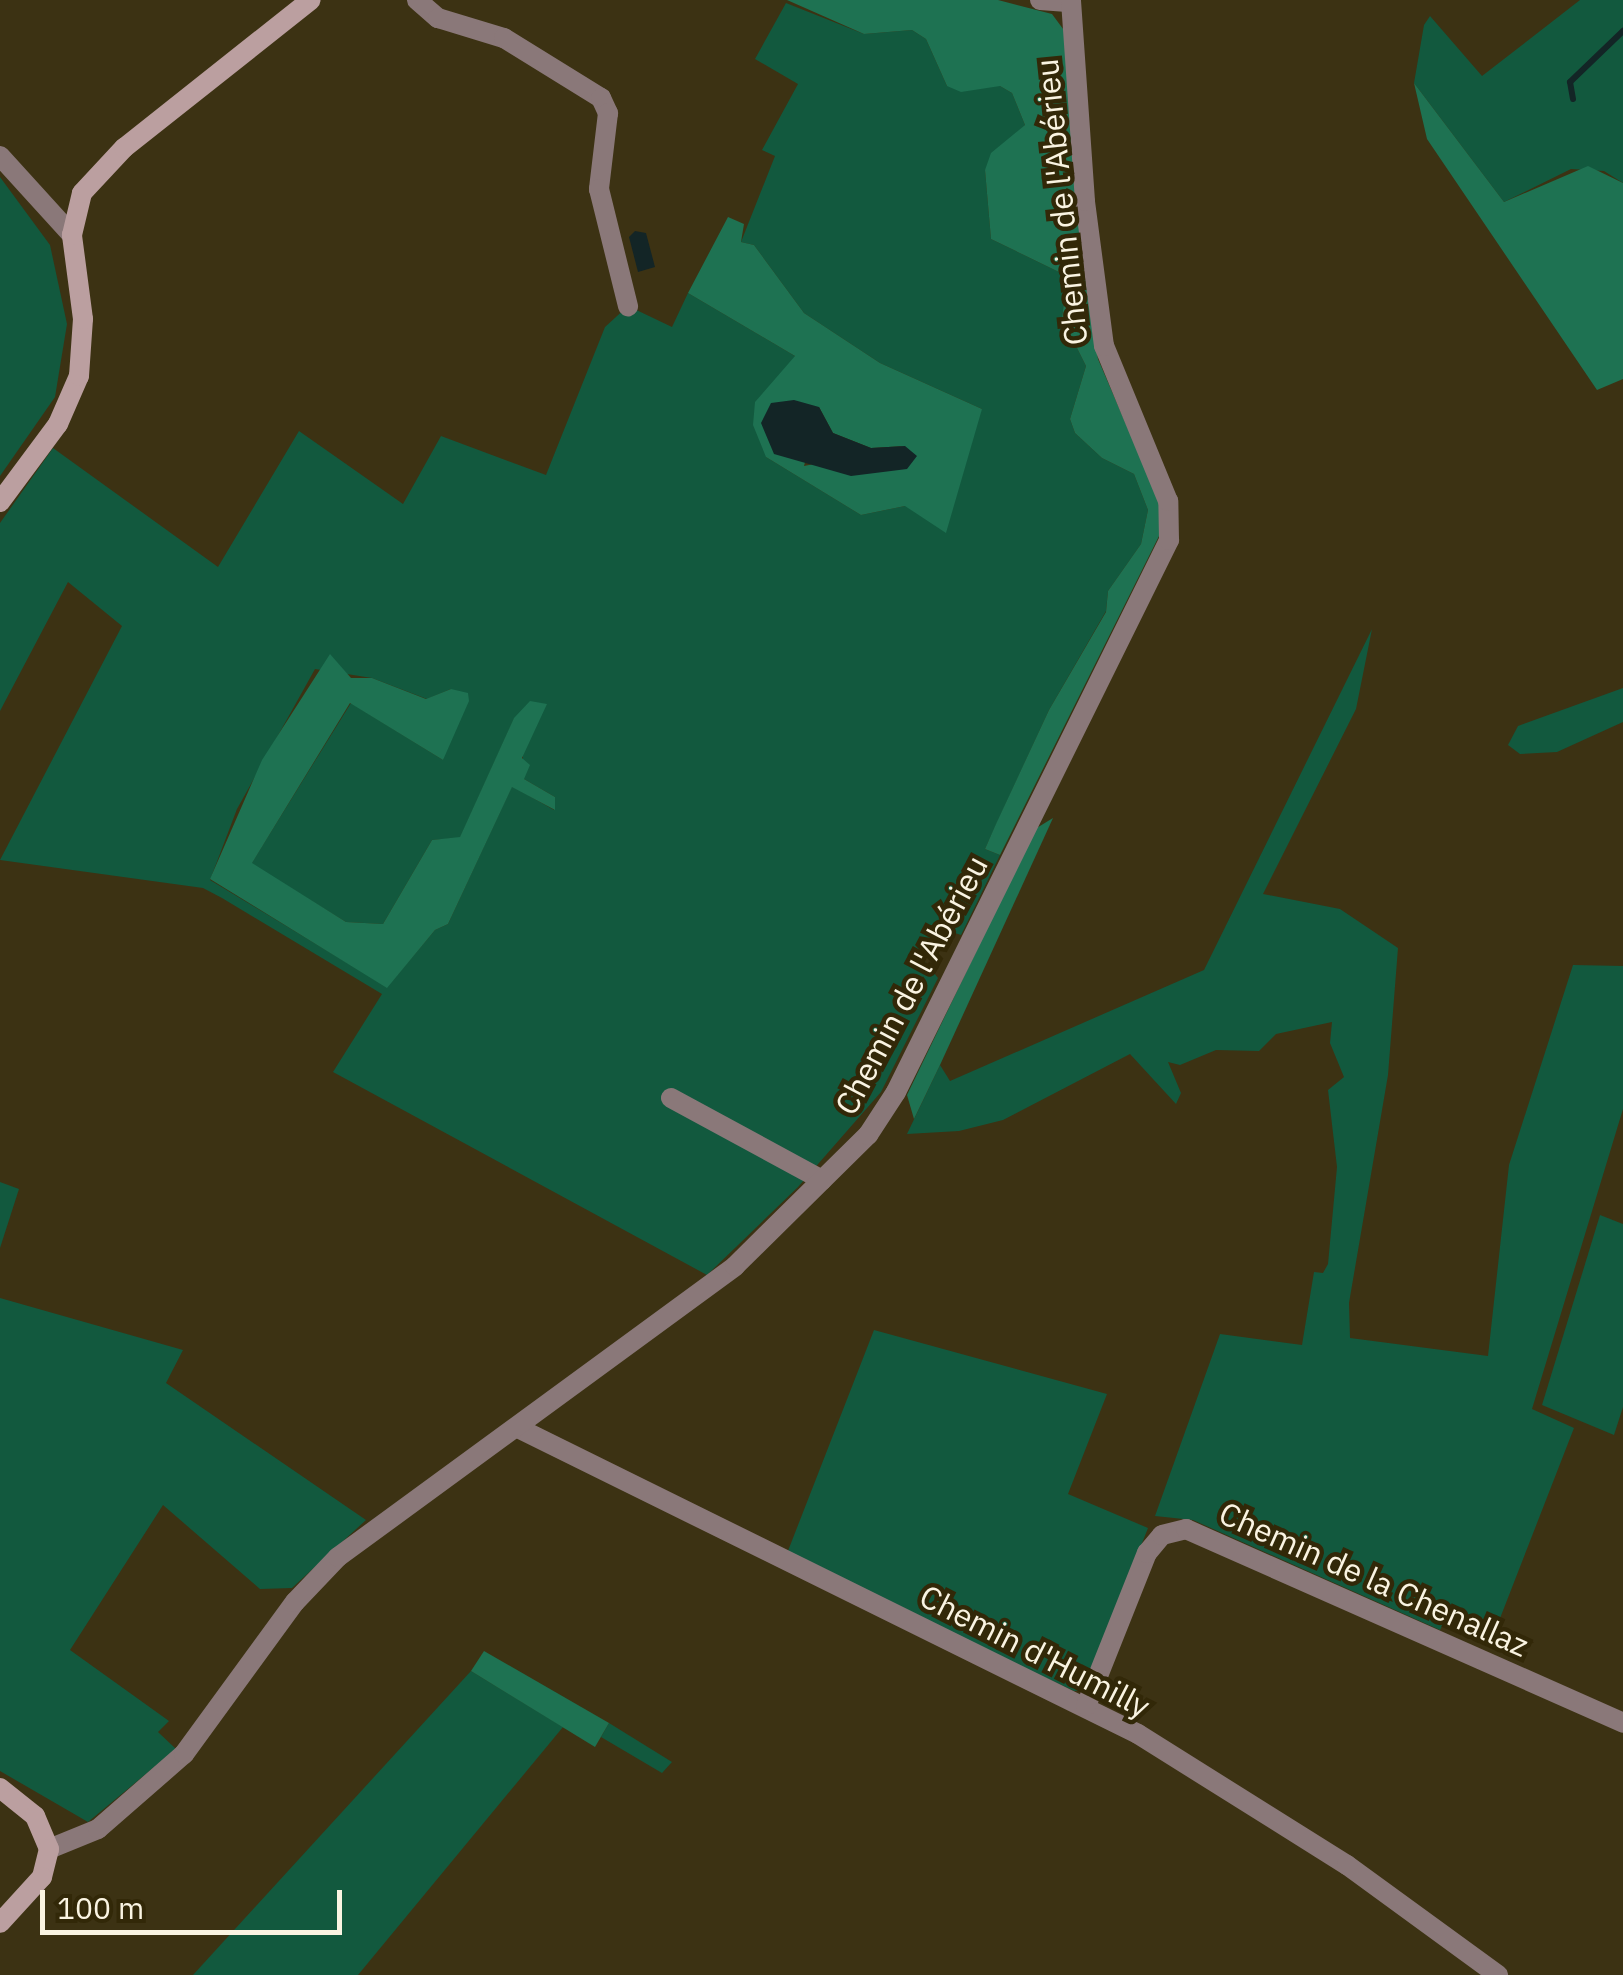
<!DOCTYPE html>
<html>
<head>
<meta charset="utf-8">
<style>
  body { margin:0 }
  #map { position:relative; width:1623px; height:1975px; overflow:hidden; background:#3c3213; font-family:"IBM Plex Sans",sans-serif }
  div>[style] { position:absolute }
  .green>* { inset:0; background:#12593e }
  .forest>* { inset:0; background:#1e7252 }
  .water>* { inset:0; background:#132526 }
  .stream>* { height:6px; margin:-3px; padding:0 3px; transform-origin:3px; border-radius:3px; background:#132526 }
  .street>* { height:20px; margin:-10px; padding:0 10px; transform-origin:10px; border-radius:10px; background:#8a7879 }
  .secondary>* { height:20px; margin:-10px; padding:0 10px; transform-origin:10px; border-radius:10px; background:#bb9fa0 }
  span { translate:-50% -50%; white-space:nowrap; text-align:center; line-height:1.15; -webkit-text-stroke:9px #322808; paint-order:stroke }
  .street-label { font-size:32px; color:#faf4e2 }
  .scale { position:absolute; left:40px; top:1890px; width:302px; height:45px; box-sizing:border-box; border:5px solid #faf4e2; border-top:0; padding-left:12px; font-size:30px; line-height:35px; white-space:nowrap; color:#faf4e2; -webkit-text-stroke:8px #322808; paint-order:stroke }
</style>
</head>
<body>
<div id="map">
  <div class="green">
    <i style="clip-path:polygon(1580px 0,1623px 0,1623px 183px,1604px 171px,1571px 169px,1504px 202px,1414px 83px,1424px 25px,1430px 16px,1482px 76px)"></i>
    <i style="clip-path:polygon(evenodd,786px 3px,864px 34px,912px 30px,926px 39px,947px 86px,1000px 86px,1012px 93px,1025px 125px,985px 170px,991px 239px,1061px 273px,1066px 287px,1062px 318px,1086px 366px,1070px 419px,1075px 433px,1102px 458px,1134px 474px,1148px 510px,1141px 544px,1108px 591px,1106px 611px,1049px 710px,985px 849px,1000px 855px,961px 935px,952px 932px,948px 942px,939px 937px,925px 950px,922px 958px,938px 978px,881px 1092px,798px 1187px,707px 1275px,333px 1072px,382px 994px,222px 898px,203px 888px,0 860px,122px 626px,68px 582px,0 711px,0 523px,53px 448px,218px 567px,299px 431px,403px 504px,441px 436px,546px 475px,605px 327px,628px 306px,672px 327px,688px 293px,795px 356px,766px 457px,861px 515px,905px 506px,982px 409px,880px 363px,804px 313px,754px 245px,741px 242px,775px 156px,762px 150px,798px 84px,755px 59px,786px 3px,315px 669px,372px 678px,427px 699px,451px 689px,443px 760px,351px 703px,251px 864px,346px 922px,383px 924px,432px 840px,460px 838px,514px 719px,521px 718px,524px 779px,555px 797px,554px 810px,512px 786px,448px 924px,435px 930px,387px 987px,210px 880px,237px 809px,315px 669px)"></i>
    <i style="clip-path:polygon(0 177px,50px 245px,67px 324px,55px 397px,0 476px)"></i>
    <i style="clip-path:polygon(1372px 629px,1356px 709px,1263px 894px,1340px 909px,1398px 948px,1388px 1075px,1349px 1303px,1350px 1338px,1488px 1356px,1509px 1165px,1573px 965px,1623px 966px,1623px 1109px,1532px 1409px,1574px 1428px,1490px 1644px,1443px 1624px,1440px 1630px,1193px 1520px,1155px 1516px,1220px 1334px,1302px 1345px,1314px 1272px,1323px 1273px,1328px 1264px,1337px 1167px,1328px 1090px,1344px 1077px,1330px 1043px,1332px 1022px,1276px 1034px,1259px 1051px,1216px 1050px,1180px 1065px,1168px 1062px,1181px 1093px,1176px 1104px,1130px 1054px,1003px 1120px,959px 1131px,907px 1134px,940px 1065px,950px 1081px,1204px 970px)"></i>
    <i style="clip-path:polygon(1623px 688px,1623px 722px,1557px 752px,1520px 754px,1508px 745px,1518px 726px)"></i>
    <i style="clip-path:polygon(0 1182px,19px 1189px,0 1248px)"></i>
    <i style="clip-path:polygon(1600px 1215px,1623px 1224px,1623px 1407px,1614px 1435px,1542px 1405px)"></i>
    <i style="clip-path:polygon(0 1298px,183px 1350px,166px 1383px,366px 1520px,292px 1588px,260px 1589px,163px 1505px,70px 1650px,169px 1721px,158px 1732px,176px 1749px,88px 1822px,0 1771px)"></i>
    <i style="clip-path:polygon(874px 1330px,1107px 1394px,1068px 1494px,1148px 1528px,1084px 1690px,1074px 1691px,786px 1556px)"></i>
    <i style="clip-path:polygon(471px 1671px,563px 1727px,358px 1975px,193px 1975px)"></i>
    <i style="clip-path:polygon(609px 1723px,672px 1762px,662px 1773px,601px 1737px)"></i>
  </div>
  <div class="forest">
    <i style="clip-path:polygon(787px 0,998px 0,1052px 14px,1069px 37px,1083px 267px,1098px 359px,1159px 501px,1162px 530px,1000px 855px,985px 849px,996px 824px,1049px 710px,1106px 612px,1108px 591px,1141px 544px,1148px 510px,1134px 474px,1102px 458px,1075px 433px,1070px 419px,1086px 366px,1062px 318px,1066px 287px,1061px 273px,991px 239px,985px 170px,991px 153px,1025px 125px,1012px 93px,1000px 86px,961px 92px,947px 86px,926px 39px,912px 30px,864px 34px)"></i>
    <i style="clip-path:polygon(1414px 83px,1504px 202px,1588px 166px,1623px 183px,1623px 379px,1597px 390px,1427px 139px)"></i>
    <i style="clip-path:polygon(evenodd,728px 217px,744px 224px,741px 242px,754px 245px,804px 313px,880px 363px,982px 409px,946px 533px,905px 506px,861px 515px,766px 457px,753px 425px,755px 402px,795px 356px,688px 293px,728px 217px,819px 407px,833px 433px,871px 448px,905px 446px,804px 466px,819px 407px)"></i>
    <i style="clip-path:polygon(330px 654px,351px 678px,372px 678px,426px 699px,451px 689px,468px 693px,469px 701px,443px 760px,350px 703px,252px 863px,346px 922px,383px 924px,432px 840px,460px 837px,514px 718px,530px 701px,547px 704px,522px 758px,530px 765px,524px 779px,555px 797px,555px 810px,512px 787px,448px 924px,435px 930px,387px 988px,210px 879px,262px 760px)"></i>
    <i style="clip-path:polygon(1053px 818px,940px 1065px,914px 1119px,907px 1095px,1035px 829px)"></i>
    <i style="clip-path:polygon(484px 1651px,609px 1723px,595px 1747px,471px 1671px)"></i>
  </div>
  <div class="water">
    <i style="clip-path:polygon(635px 231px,646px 233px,655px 267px,638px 272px,629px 237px)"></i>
    <i style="clip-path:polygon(794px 400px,819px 407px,833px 433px,871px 448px,905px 446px,917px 456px,907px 469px,851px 476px,774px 454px,761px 423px,771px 403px)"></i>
  </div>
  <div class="stream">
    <i style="left:1573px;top:99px;width:17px;rotate:-100deg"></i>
    <i style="left:1570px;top:82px;width:74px;rotate:-43.9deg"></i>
  </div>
  <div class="street">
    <i style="left:417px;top:0;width:28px;rotate:41deg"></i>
    <i style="left:438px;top:18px;width:69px;rotate:16.9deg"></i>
    <i style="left:504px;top:38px;width:114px;rotate:31.7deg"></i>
    <i style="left:601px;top:98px;width:17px;rotate:65deg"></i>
    <i style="left:608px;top:113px;width:77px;rotate:96.8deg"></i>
    <i style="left:599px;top:189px;width:121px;rotate:76.1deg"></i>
    <i style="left:1040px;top:0;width:31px;rotate:4deg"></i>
    <i style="left:0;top:156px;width:107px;rotate:47.7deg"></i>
    <i style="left:671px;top:1098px;width:172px;rotate:28.5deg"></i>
    <i style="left:518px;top:1428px;width:691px;rotate:26.27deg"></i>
    <i style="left:1138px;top:1734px;width:247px;rotate:32.1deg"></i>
    <i style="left:1347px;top:1865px;width:187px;rotate:36.1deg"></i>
    <i style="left:1086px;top:1706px;width:165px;rotate:-68.3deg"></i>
    <i style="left:1147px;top:1553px;width:23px;rotate:-50deg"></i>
    <i style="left:1162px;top:1535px;width:25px;rotate:-14deg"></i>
    <i style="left:1186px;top:1529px;width:478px;rotate:23.9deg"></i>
    <i style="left:49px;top:1849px;width:53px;rotate:-22.2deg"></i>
    <i style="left:98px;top:1829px;width:114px;rotate:-41.1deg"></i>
    <i style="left:184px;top:1754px;width:188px;rotate:-53.9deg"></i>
    <i style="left:295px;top:1602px;width:62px;rotate:-46.3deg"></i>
    <i style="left:338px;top:1557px;width:492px;rotate:-36.2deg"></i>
    <i style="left:735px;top:1266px;width:187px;rotate:-44.6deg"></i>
    <i style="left:868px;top:1135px;width:51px;rotate:-56.9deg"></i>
    <i style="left:896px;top:1092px;width:616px;rotate:-63.68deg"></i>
    <i style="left:1169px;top:540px;width:39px;rotate:-91deg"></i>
    <i style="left:1168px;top:501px;width:168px;rotate:-112.4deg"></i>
    <i style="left:1104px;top:346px;width:146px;rotate:-97.5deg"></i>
    <i style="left:1085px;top:201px;width:201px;rotate:-94deg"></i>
  </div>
  <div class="secondary">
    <i style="left:0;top:502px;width:97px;rotate:-53.4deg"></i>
    <i style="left:58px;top:424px;width:52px;rotate:-66.4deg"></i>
    <i style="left:79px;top:376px;width:57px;rotate:-86deg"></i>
    <i style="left:83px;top:319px;width:85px;rotate:-97.5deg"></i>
    <i style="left:72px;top:235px;width:43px;rotate:-76.6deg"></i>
    <i style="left:82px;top:193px;width:62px;rotate:-47deg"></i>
    <i style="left:124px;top:148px;width:238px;rotate:-38.4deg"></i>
    <i style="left:0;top:1788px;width:45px;rotate:38.7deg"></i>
    <i style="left:35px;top:1816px;width:36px;rotate:67deg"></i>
    <i style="left:49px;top:1849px;width:29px;rotate:104deg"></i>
    <i style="left:42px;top:1877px;width:62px;rotate:132.4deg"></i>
  </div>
  <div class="street-label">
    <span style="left:1061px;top:202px;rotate:-96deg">Chemin de l'Abérieu</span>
    <span style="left:911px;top:985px;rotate:-62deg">Chemin de l'Abérieu</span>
    <span style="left:1374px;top:1579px;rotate:24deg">Chemin de la Chenallaz</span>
    <span style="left:1035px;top:1651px;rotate:27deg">Chemin d'Humilly</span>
  </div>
  <div class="scale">100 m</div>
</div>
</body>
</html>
